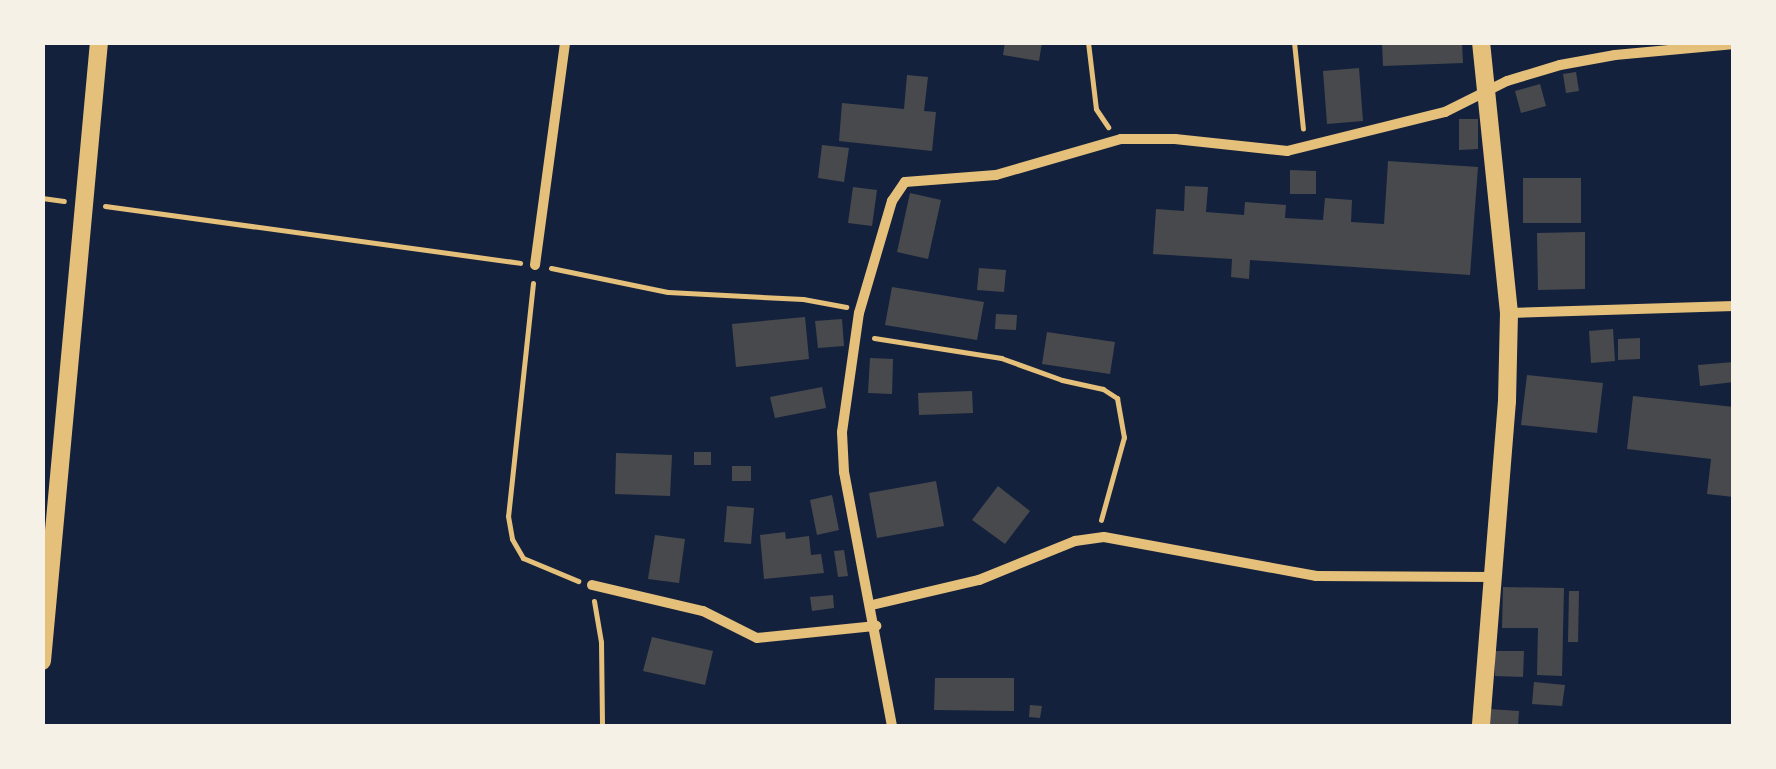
<!DOCTYPE html>
<html>
<head>
<meta charset="utf-8">
<style>
  body { margin:0 }
  #map { position:relative; width:1776px; height:769px; overflow:hidden; background:#14213d; font-family:"IBM Plex Sans",sans-serif }
  div>[style] { position:absolute }
  .building>* { inset:0; background:#48494c }
  .path>* { height:5px; margin:-2.5px; padding:0 2.5px; transform-origin:2.5px; border-radius:2.5px; background:#e5c07b }
  .minor>* { height:10px; margin:-5px; padding:0 5px; transform-origin:5px; border-radius:5px; background:#e5c07b }
  .secondary>* { height:18px; margin:-9px; padding:0 9px; transform-origin:9px; border-radius:9px; background:#e5c07b }
  span { translate:-50% -50%; white-space:nowrap; text-align:center; line-height:1.15; -webkit-text-stroke:10px #f6f1e7; paint-order:stroke }
  .frame { position:absolute; inset:0; border:45px solid #f6f1e7; pointer-events:none }
</style>
</head>
<body>
<div id="map">
  <div class="building">
    <i style="clip-path:polygon(1005px 42px,1042px 42px,1039px 61px,1003px 55px)"></i>
    <i style="clip-path:polygon(1382px 42px,1462px 42px,1463px 63px,1383px 66px)"></i>
    <i style="clip-path:polygon(1359px 68px,1363px 121px,1327px 124px,1323px 71px)"></i>
    <i style="clip-path:polygon(1576px 72px,1579px 91px,1566px 93px,1563px 74px)"></i>
    <i style="clip-path:polygon(907px 75px,928px 77px,924px 111px,936px 112px,932px 151px,839px 141px,842px 103px,904px 109px)"></i>
    <i style="clip-path:polygon(1540px 84px,1546px 106px,1521px 113px,1515px 91px)"></i>
    <i style="clip-path:polygon(1459px 119px,1478px 119px,1478px 149px,1459px 150px)"></i>
    <i style="clip-path:polygon(822px 145px,849px 148px,844px 182px,818px 178px)"></i>
    <i style="clip-path:polygon(1388px 161px,1478px 167px,1470px 275px,1250px 260px,1249px 279px,1231px 277px,1232px 259px,1153px 254px,1156px 209px,1184px 211px,1185px 186px,1208px 187px,1206px 212px,1244px 215px,1245px 202px,1286px 205px,1285px 218px,1323px 220px,1325px 198px,1352px 200px,1351px 222px,1384px 224px)"></i>
    <i style="clip-path:polygon(1290px 170px,1316px 171px,1316px 194px,1290px 194px)"></i>
    <i style="clip-path:polygon(1523px 178px,1581px 178px,1581px 223px,1523px 223px)"></i>
    <i style="clip-path:polygon(853px 187px,877px 190px,872px 226px,848px 223px)"></i>
    <i style="clip-path:polygon(910px 193px,941px 200px,928px 259px,897px 252px)"></i>
    <i style="clip-path:polygon(1585px 232px,1585px 289px,1538px 290px,1537px 233px)"></i>
    <i style="clip-path:polygon(979px 268px,1006px 270px,1004px 292px,977px 290px)"></i>
    <i style="clip-path:polygon(892px 287px,984px 302px,977px 340px,885px 325px)"></i>
    <i style="clip-path:polygon(996px 314px,1017px 315px,1016px 330px,995px 329px)"></i>
    <i style="clip-path:polygon(805px 317px,809px 359px,736px 367px,732px 324px)"></i>
    <i style="clip-path:polygon(842px 319px,844px 346px,818px 348px,815px 321px)"></i>
    <i style="clip-path:polygon(1613px 329px,1615px 361px,1591px 363px,1589px 331px)"></i>
    <i style="clip-path:polygon(1047px 332px,1115px 342px,1110px 374px,1042px 364px)"></i>
    <i style="clip-path:polygon(1640px 338px,1640px 359px,1618px 360px,1618px 339px)"></i>
    <i style="clip-path:polygon(870px 358px,893px 359px,892px 394px,868px 393px)"></i>
    <i style="clip-path:polygon(1734px 362px,1734px 382px,1700px 386px,1698px 365px)"></i>
    <i style="clip-path:polygon(1527px 375px,1603px 383px,1597px 433px,1521px 425px)"></i>
    <i style="clip-path:polygon(822px 387px,826px 408px,775px 418px,770px 397px)"></i>
    <i style="clip-path:polygon(972px 391px,973px 413px,919px 415px,918px 393px)"></i>
    <i style="clip-path:polygon(1633px 396px,1734px 407px,1734px 497px,1707px 494px,1711px 459px,1627px 449px)"></i>
    <i style="clip-path:polygon(694px 452px,711px 452px,711px 465px,694px 465px)"></i>
    <i style="clip-path:polygon(616px 453px,672px 455px,670px 496px,615px 494px)"></i>
    <i style="clip-path:polygon(732px 466px,751px 466px,751px 481px,732px 481px)"></i>
    <i style="clip-path:polygon(936px 481px,944px 526px,877px 538px,869px 493px)"></i>
    <i style="clip-path:polygon(998px 486px,1030px 511px,1005px 544px,972px 520px)"></i>
    <i style="clip-path:polygon(832px 495px,839px 530px,817px 535px,810px 500px)"></i>
    <i style="clip-path:polygon(727px 506px,754px 508px,751px 544px,724px 542px)"></i>
    <i style="clip-path:polygon(785px 532px,786px 539px,809px 536px,811px 555px,821px 554px,824px 573px,764px 579px,760px 535px)"></i>
    <i style="clip-path:polygon(655px 535px,685px 539px,679px 583px,648px 579px)"></i>
    <i style="clip-path:polygon(844px 550px,848px 576px,838px 577px,834px 551px)"></i>
    <i style="clip-path:polygon(1503px 587px,1564px 588px,1562px 676px,1537px 675px,1538px 628px,1502px 628px)"></i>
    <i style="clip-path:polygon(1569px 591px,1579px 591px,1578px 642px,1568px 642px)"></i>
    <i style="clip-path:polygon(833px 595px,834px 608px,812px 611px,810px 597px)"></i>
    <i style="clip-path:polygon(652px 637px,713px 651px,705px 685px,643px 671px)"></i>
    <i style="clip-path:polygon(1495px 651px,1524px 651px,1523px 677px,1495px 676px)"></i>
    <i style="clip-path:polygon(935px 678px,1014px 678px,1014px 711px,934px 710px)"></i>
    <i style="clip-path:polygon(1534px 682px,1565px 685px,1562px 706px,1532px 704px)"></i>
    <i style="clip-path:polygon(1030px 705px,1042px 706px,1040px 718px,1029px 717px)"></i>
    <i style="clip-path:polygon(1489px 709px,1519px 711px,1518px 726px,1488px 726px)"></i>
  </div>
  <div class="path">
    <i style="left:1088px;top:42px;width:67px;rotate:83.2deg"></i>
    <i style="left:1096px;top:109px;width:22px;rotate:56deg"></i>
    <i style="left:1294px;top:42px;width:87px;rotate:84.1deg"></i>
    <i style="left:42px;top:198px;width:22px;rotate:8deg"></i>
    <i style="left:105px;top:206px;width:419px;rotate:7.8deg"></i>
    <i style="left:551px;top:268px;width:119px;rotate:11.6deg"></i>
    <i style="left:668px;top:292px;width:135px;rotate:3deg"></i>
    <i style="left:803px;top:299px;width:44px;rotate:10.5deg"></i>
    <i style="left:533px;top:283px;width:234px;rotate:96.1deg"></i>
    <i style="left:508px;top:516px;width:23px;rotate:80deg"></i>
    <i style="left:512px;top:539px;width:22px;rotate:60deg"></i>
    <i style="left:523px;top:558px;width:60px;rotate:22.7deg"></i>
    <i style="left:874px;top:338px;width:129px;rotate:8.9deg"></i>
    <i style="left:1001px;top:358px;width:65px;rotate:19.8deg"></i>
    <i style="left:1062px;top:380px;width:42px;rotate:12.4deg"></i>
    <i style="left:1103px;top:389px;width:17px;rotate:33deg"></i>
    <i style="left:1117px;top:398px;width:40px;rotate:80deg"></i>
    <i style="left:1124px;top:437px;width:86px;rotate:105.5deg"></i>
    <i style="left:594px;top:601px;width:42px;rotate:80.3deg"></i>
    <i style="left:601px;top:642px;width:84px;rotate:89.3deg"></i>
  </div>
  <div class="minor">
    <i style="left:535px;top:265px;width:225px;rotate:-82.3deg"></i>
    <i style="left:1509px;top:313px;width:225px;rotate:-1.8deg"></i>
    <i style="left:592px;top:585px;width:114px;rotate:13.2deg"></i>
    <i style="left:703px;top:611px;width:60px;rotate:26.6deg"></i>
    <i style="left:757px;top:638px;width:120px;rotate:-5.8deg"></i>
    <i style="left:872px;top:605px;width:110px;rotate:-13.2deg"></i>
    <i style="left:979px;top:580px;width:104px;rotate:-22.1deg"></i>
    <i style="left:1075px;top:541px;width:29px;rotate:-8deg"></i>
    <i style="left:1104px;top:537px;width:216px;rotate:10.4deg"></i>
    <i style="left:1316px;top:576px;width:175px;rotate:0.3deg"></i>
    <i style="left:892px;top:726px;width:258px;rotate:-100.7deg"></i>
    <i style="left:844px;top:472px;width:40px;rotate:-92.9deg"></i>
    <i style="left:842px;top:432px;width:120px;rotate:-81.9deg"></i>
    <i style="left:859px;top:313px;width:117px;rotate:-73.6deg"></i>
    <i style="left:892px;top:201px;width:23px;rotate:-56deg"></i>
    <i style="left:905px;top:182px;width:91px;rotate:-4.4deg"></i>
    <i style="left:996px;top:175px;width:130px;rotate:-16.1deg"></i>
    <i style="left:1121px;top:139px;width:54px"></i>
    <i style="left:1175px;top:139px;width:113px;rotate:6.1deg"></i>
    <i style="left:1287px;top:151px;width:163px;rotate:-13.9deg"></i>
    <i style="left:1445px;top:112px;width:69px;rotate:-26.6deg"></i>
    <i style="left:1507px;top:81px;width:55px;rotate:-16.8deg"></i>
    <i style="left:1560px;top:65px;width:56px;rotate:-10.3deg"></i>
    <i style="left:1615px;top:55px;width:120px;rotate:-5.3deg"></i>
  </div>
  <div class="secondary">
    <i style="left:1481px;top:42px;width:272px;rotate:84.1deg"></i>
    <i style="left:1509px;top:313px;width:88px;rotate:91.3deg"></i>
    <i style="left:1507px;top:401px;width:326px;rotate:94.6deg"></i>
    <i style="left:42px;top:661px;width:622px;rotate:-84.74deg"></i>
  </div>
  <div class="frame"></div>
</div>
</body>
</html>
